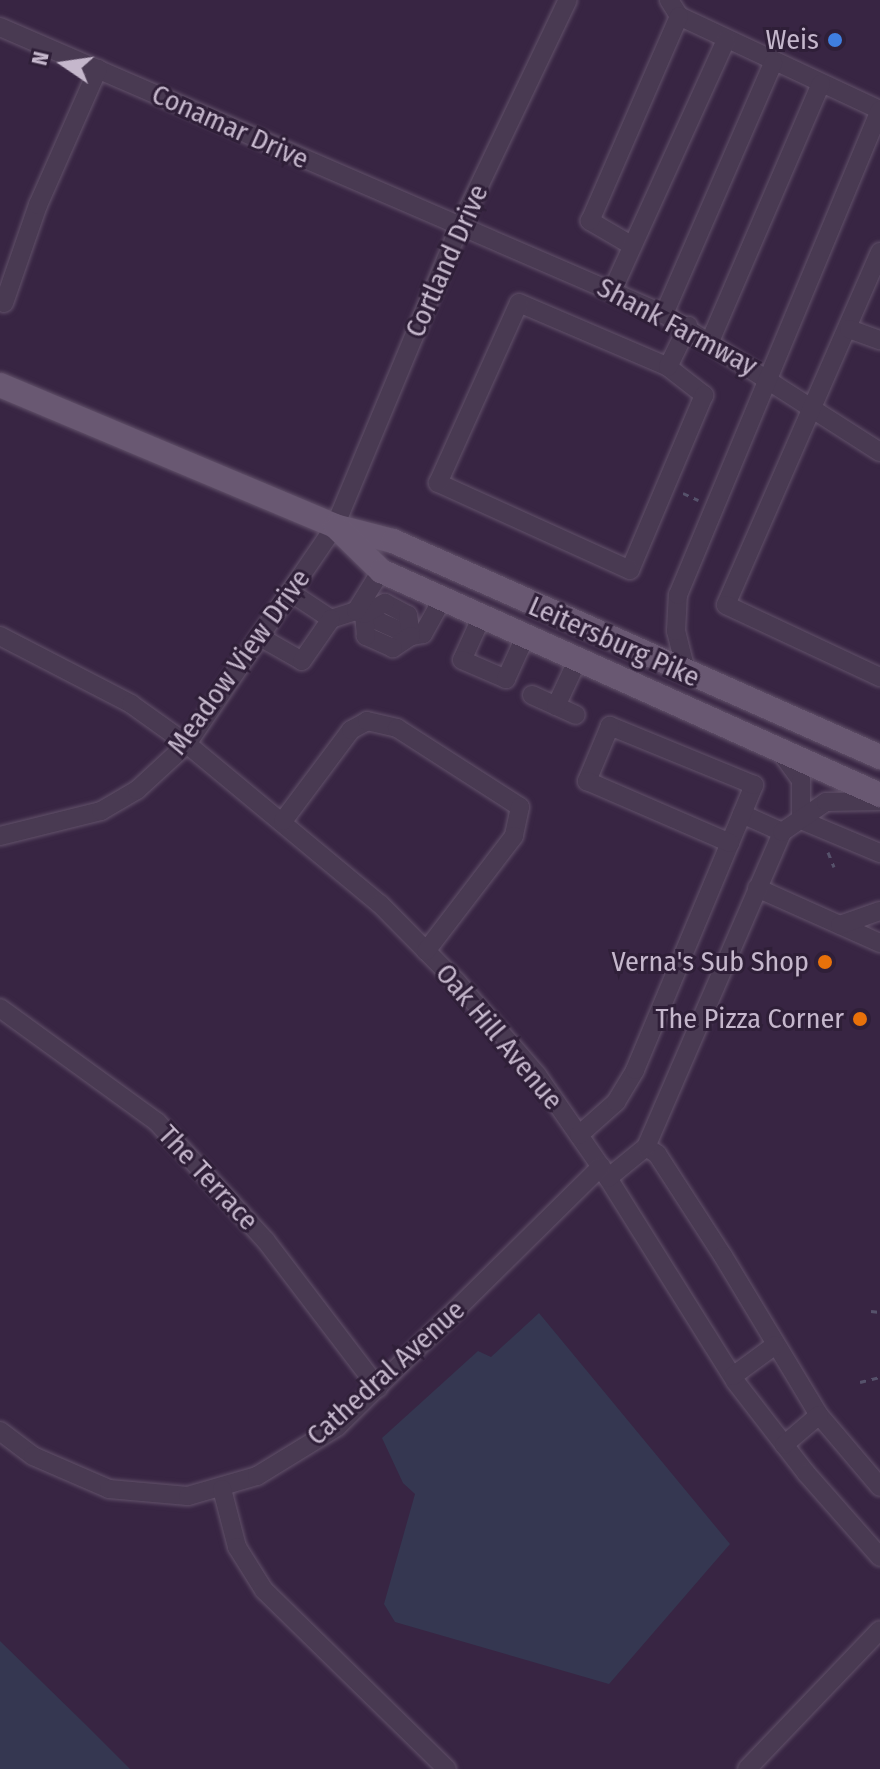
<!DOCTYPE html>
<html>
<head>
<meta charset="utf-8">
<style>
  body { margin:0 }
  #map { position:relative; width:880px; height:1769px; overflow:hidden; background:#382543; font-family:"Fira Sans Condensed",sans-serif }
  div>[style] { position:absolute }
  .green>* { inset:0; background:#353751 }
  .path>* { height:3px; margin-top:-1.5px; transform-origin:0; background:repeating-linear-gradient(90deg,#56526b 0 6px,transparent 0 12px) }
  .roads { filter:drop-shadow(0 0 2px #62526a) drop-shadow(0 0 2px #62526a) }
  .minor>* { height:18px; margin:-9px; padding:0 9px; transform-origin:9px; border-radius:9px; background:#493a52 }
  .major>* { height:24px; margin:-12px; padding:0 12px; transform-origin:12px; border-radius:12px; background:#695872 }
  .dots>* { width:22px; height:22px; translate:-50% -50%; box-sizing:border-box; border:4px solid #2f1f38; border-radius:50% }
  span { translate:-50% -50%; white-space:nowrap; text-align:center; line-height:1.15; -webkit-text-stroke:6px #2f1f38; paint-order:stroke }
  .poi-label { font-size:28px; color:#c5b7cc }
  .right { translate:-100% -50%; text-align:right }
  .street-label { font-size:28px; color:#c5b7cc }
  .north { position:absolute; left:24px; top:24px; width:80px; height:80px; -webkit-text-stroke:6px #2f1f38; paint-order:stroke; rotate:283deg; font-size:22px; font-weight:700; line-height:32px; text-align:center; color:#c5b7cc }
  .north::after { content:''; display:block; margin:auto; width:28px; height:36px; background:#c5b7cc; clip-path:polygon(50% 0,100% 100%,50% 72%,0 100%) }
</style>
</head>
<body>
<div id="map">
  <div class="green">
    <i style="clip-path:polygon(539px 1313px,730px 1544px,609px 1684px,395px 1622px,384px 1604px,415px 1494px,403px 1483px,382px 1438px,478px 1351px,491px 1357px)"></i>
    <i style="clip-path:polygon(0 1641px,87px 1726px,130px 1769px,0 1769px)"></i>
  </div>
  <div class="path">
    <i style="left:683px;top:493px;width:17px;rotate:25deg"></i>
    <i style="left:828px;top:852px;width:16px;rotate:68deg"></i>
    <i style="left:871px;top:1311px;width:9px;rotate:6deg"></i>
    <i style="left:860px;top:1382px;width:21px;rotate:-14deg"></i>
  </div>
  <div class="roads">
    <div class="minor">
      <i style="left:669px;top:0;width:19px;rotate:58deg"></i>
      <i style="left:679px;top:16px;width:222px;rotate:25.1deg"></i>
      <i style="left:0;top:27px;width:723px;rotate:23.38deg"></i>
      <i style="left:664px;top:314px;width:256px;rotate:32.6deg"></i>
      <i style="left:631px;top:245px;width:48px;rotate:-149.7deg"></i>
      <i style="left:590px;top:221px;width:223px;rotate:-66.5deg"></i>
      <i style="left:880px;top:252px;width:385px;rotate:113.6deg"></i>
      <i style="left:726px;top:605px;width:170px;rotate:25.1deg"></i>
      <i style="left:613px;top:289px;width:273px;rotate:-65.6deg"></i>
      <i style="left:4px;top:303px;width:104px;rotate:-70.9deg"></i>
      <i style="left:38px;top:205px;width:149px;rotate:-66.2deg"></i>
      <i style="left:519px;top:303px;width:162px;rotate:23.2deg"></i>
      <i style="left:668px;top:367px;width:46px;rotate:37.9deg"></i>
      <i style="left:704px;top:395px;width:190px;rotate:112.9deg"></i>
      <i style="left:630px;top:570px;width:211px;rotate:-155.6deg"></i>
      <i style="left:438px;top:483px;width:197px;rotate:-65.8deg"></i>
      <i style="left:664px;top:314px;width:274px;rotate:-66.5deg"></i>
      <i style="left:849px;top:329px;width:33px;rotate:20deg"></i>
      <i style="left:711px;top:339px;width:278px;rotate:-66.7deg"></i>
      <i style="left:668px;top:367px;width:46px;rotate:-64deg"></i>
      <i style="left:290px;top:592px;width:49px;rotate:33.4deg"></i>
      <i style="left:331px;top:619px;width:26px;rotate:-18deg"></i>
      <i style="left:356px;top:611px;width:60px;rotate:24.4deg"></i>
      <i style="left:411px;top:636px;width:12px;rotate:-9deg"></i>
      <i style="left:423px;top:634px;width:41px;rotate:-60.9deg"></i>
      <i style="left:385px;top:603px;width:26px;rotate:28deg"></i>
      <i style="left:408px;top:615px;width:21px;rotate:82deg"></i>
      <i style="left:411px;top:636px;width:22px;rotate:146deg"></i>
      <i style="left:393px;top:648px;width:30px;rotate:-156deg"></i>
      <i style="left:366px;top:636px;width:22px;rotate:-95deg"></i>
      <i style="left:364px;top:614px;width:24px;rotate:-28deg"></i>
      <i style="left:356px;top:611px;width:47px;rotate:-58deg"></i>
      <i style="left:482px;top:616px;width:48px;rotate:114.4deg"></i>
      <i style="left:462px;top:660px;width:48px;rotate:23.4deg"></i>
      <i style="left:506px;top:679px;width:48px;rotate:-65.6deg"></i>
      <i style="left:0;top:636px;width:148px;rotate:27.4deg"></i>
      <i style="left:131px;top:704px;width:69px;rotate:35.5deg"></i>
      <i style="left:187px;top:744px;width:251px;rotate:39.7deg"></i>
      <i style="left:380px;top:904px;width:108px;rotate:45.4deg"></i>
      <i style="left:456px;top:981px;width:124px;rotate:49.2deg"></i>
      <i style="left:537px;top:1075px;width:112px;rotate:55.2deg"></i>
      <i style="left:601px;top:1167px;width:252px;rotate:57.9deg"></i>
      <i style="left:735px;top:1381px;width:116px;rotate:52.3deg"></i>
      <i style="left:806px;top:1473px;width:112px;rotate:48.6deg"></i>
      <i style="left:260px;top:637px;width:48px;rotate:29.7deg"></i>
      <i style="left:302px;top:661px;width:51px;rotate:-55.4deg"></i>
      <i style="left:686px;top:671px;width:41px;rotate:-104deg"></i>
      <i style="left:676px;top:631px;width:36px;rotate:-87deg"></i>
      <i style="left:678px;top:595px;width:525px;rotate:-67.39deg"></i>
      <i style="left:532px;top:695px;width:48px;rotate:24.4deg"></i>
      <i style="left:556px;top:706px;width:52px;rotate:-64.9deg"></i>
      <i style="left:782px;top:754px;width:32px;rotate:54deg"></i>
      <i style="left:801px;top:780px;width:40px;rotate:90deg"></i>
      <i style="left:742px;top:814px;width:44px;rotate:24.2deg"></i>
      <i style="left:801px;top:820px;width:86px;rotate:22.7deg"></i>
      <i style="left:283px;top:821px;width:114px;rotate:-53.2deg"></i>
      <i style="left:351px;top:730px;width:18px;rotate:-29deg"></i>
      <i style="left:367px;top:721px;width:31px;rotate:13deg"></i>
      <i style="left:397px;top:728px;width:146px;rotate:32.7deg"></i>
      <i style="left:520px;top:807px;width:30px;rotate:102deg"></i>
      <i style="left:514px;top:836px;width:145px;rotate:127.4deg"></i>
      <i style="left:0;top:836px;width:104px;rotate:-13.9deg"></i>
      <i style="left:101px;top:811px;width:42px;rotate:-30.3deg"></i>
      <i style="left:137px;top:790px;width:68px;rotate:-42.6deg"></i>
      <i style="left:187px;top:744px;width:184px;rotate:-55.9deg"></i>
      <i style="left:290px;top:592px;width:80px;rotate:-55.7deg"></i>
      <i style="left:335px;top:526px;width:325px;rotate:-67.4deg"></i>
      <i style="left:460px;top:226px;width:250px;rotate:-64.5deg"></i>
      <i style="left:757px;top:888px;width:135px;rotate:24.1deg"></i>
      <i style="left:840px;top:925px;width:42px;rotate:-19.3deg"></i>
      <i style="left:0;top:1008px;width:194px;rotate:36deg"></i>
      <i style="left:157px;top:1122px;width:161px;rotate:47.5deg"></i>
      <i style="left:266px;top:1241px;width:185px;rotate:52.7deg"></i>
      <i style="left:579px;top:1135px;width:50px;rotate:-41.7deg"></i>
      <i style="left:616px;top:1102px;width:37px;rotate:-59deg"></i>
      <i style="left:635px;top:1070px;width:246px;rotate:-67.3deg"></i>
      <i style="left:730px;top:843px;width:63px;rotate:-67.5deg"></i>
      <i style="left:754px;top:785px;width:156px;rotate:-157.7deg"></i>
      <i style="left:610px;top:726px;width:60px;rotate:112.7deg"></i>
      <i style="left:587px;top:781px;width:156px;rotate:23.4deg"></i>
      <i style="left:646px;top:1147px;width:13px;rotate:32deg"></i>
      <i style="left:657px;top:1154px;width:121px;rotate:57.1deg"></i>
      <i style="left:723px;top:1256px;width:186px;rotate:58.9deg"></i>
      <i style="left:819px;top:1415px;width:94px;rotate:49.7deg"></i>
      <i style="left:608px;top:1178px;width:49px;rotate:-39.2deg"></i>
      <i style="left:646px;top:1147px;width:343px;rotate:-66.6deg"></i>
      <i style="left:782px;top:832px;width:53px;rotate:-34.3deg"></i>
      <i style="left:826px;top:802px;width:54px;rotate:-1.1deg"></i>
      <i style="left:733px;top:1376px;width:52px;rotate:-36.4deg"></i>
      <i style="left:0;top:1431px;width:41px;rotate:37.1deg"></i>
      <i style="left:33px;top:1456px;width:83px;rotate:23.5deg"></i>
      <i style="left:109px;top:1489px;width:79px;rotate:5.1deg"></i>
      <i style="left:188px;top:1496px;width:72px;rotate:-16.2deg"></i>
      <i style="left:257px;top:1476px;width:94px;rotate:-31.5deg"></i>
      <i style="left:337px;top:1427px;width:371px;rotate:-44.6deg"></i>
      <i style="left:784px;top:1445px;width:46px;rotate:-40.6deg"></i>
      <i style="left:222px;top:1489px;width:60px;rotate:75.5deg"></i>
      <i style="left:237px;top:1547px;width:51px;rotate:57.9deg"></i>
      <i style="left:264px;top:1590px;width:256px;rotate:44.4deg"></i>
      <i style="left:747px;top:1769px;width:192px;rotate:-46.3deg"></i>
    </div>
    <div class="major">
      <i style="left:0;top:385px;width:363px;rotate:22.8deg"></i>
      <i style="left:335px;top:526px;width:60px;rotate:14.5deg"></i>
      <i style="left:393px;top:541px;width:533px;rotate:23.92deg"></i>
      <i style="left:337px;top:528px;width:62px;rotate:44.3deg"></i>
      <i style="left:381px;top:571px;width:547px;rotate:24.18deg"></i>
    </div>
  </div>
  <div class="dots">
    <i style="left:835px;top:40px;background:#3f7fe0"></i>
    <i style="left:825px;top:962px;background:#e8710a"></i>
    <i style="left:860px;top:1019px;background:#e8710a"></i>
  </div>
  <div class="poi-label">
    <span class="right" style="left:819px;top:40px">Weis</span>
    <span class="right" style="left:809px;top:962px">Verna's Sub Shop</span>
    <span class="right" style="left:844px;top:1019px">The Pizza Corner</span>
  </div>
  <div class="street-label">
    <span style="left:230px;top:127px;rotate:24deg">Conamar Drive</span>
    <span style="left:447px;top:261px;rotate:-66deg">Cortland Drive</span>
    <span style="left:677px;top:327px;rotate:28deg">Shank Farmway</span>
    <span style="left:614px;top:642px;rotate:24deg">Leitersburg Pike</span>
    <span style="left:239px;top:662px;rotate:-54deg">Meadow View Drive</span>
    <span style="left:499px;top:1037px;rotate:50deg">Oak Hill Avenue</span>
    <span style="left:208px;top:1178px;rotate:47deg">The Terrace</span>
    <span style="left:386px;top:1373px;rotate:-42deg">Cathedral Avenue</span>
  </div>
  <div class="north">N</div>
</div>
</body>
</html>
